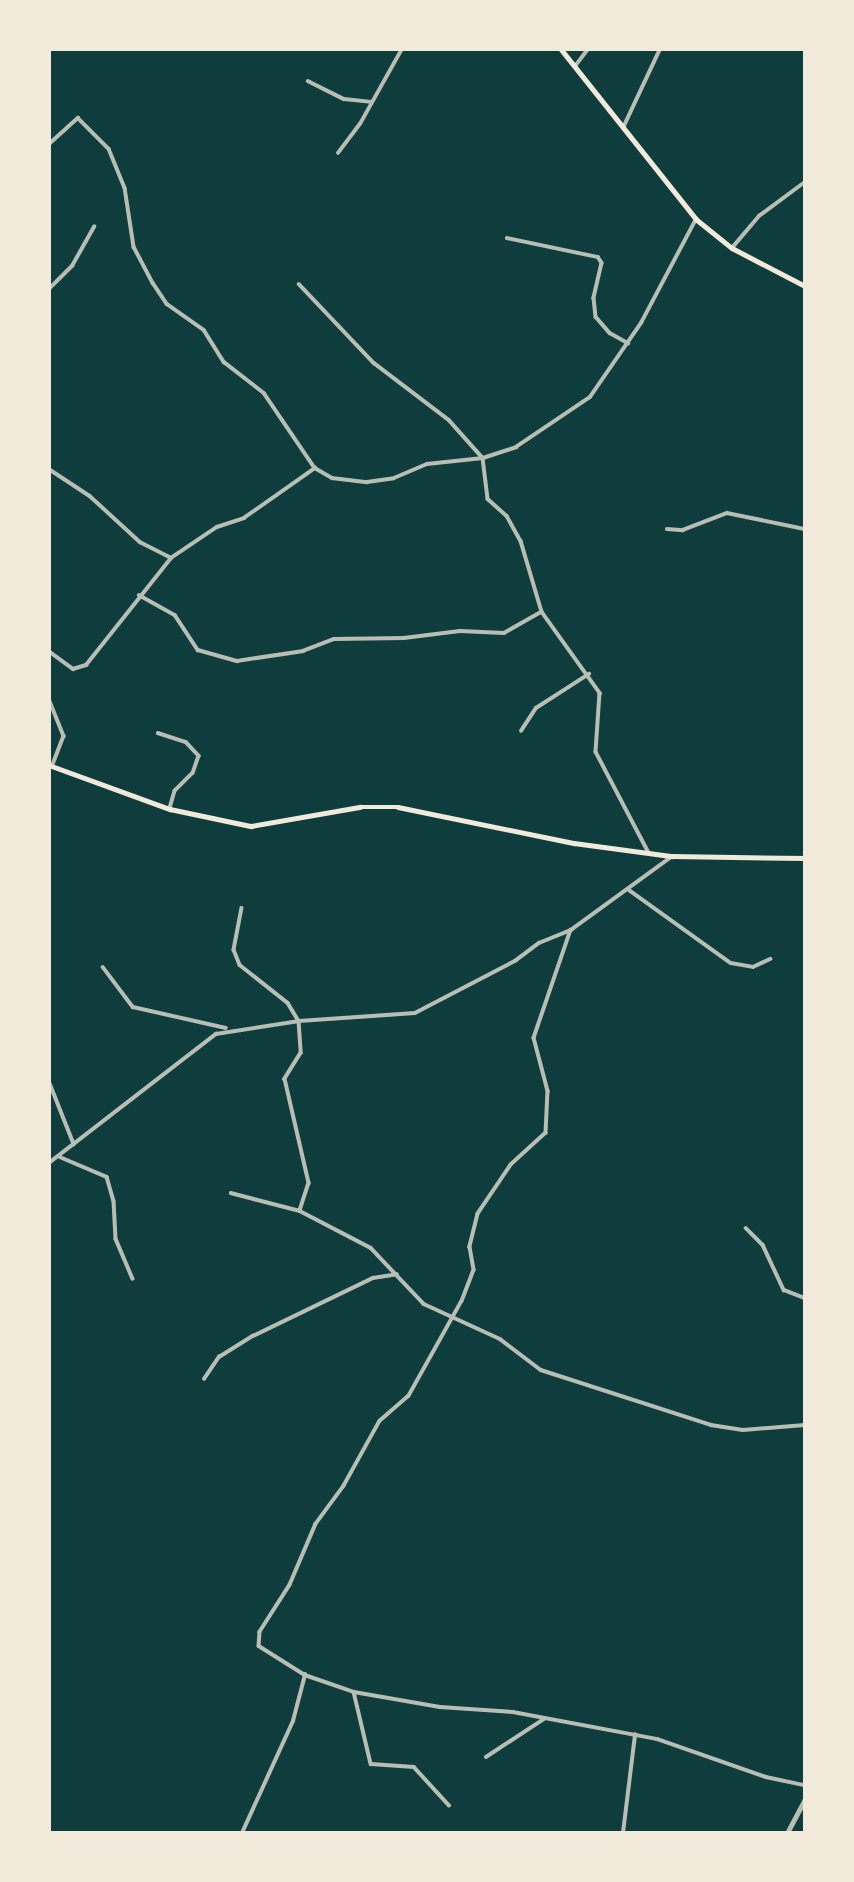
<!DOCTYPE html>
<html>
<head>
<meta charset="utf-8">
<style>
  body { margin:0 }
  #map { position:relative; width:854px; height:1882px; overflow:hidden; background:#0f3d3e; font-family:Ubuntu,sans-serif }
  div>[style] { position:absolute }
  .minor>* { height:3.5px; margin:-1.75px; padding:0 1.75px; transform-origin:1.75px; border-radius:1.75px; background:#b8beb3 }
  .tertiary>* { height:4.5px; margin:-2.25px; padding:0 2.25px; transform-origin:2.25px; border-radius:2.25px; background:#b8beb3 }
  .secondary>* { height:4.5px; margin:-2.25px; padding:0 2.25px; transform-origin:2.25px; border-radius:2.25px; background:#f1e9da }
  span { translate:-50% -50%; white-space:nowrap; text-align:center; line-height:1.15; -webkit-text-stroke:7px #f1e9da; paint-order:stroke }
  .frame { position:absolute; inset:0; border:51px solid #f1e9da; pointer-events:none }
</style>
</head>
<body>
<div id="map">
  <div class="minor">
    <i style="left:576px;top:65px;width:20px;rotate:-53deg"></i>
    <i style="left:308px;top:81px;width:40px;rotate:26.6deg"></i>
    <i style="left:344px;top:99px;width:27px;rotate:6deg"></i>
    <i style="left:623px;top:128px;width:87px;rotate:-64.9deg"></i>
    <i style="left:49px;top:144px;width:39px;rotate:-42deg"></i>
    <i style="left:78px;top:118px;width:44px;rotate:45deg"></i>
    <i style="left:109px;top:149px;width:42px;rotate:67.7deg"></i>
    <i style="left:125px;top:188px;width:60px;rotate:81.3deg"></i>
    <i style="left:134px;top:247px;width:41px;rotate:62.2deg"></i>
    <i style="left:153px;top:283px;width:25px;rotate:56deg"></i>
    <i style="left:167px;top:304px;width:45px;rotate:35.1deg"></i>
    <i style="left:204px;top:330px;width:38px;rotate:58deg"></i>
    <i style="left:224px;top:362px;width:51px;rotate:37.8deg"></i>
    <i style="left:264px;top:393px;width:91px;rotate:55.8deg"></i>
    <i style="left:315px;top:468px;width:20px;rotate:30deg"></i>
    <i style="left:332px;top:478px;width:35px;rotate:7deg"></i>
    <i style="left:367px;top:482px;width:27px;rotate:-8deg"></i>
    <i style="left:394px;top:478px;width:36px;rotate:-23deg"></i>
    <i style="left:427px;top:464px;width:56px;rotate:-6.1deg"></i>
    <i style="left:483px;top:458px;width:35px;rotate:-18deg"></i>
    <i style="left:516px;top:447px;width:89px;rotate:-34deg"></i>
    <i style="left:590px;top:397px;width:90px;rotate:-55.4deg"></i>
    <i style="left:641px;top:323px;width:118px;rotate:-62.1deg"></i>
    <i style="left:338px;top:153px;width:36px;rotate:-53deg"></i>
    <i style="left:360px;top:124px;width:86px;rotate:-60.8deg"></i>
    <i style="left:507px;top:238px;width:93px;rotate:11.8deg"></i>
    <i style="left:598px;top:257px;width:7px;rotate:56deg"></i>
    <i style="left:602px;top:263px;width:36px;rotate:103deg"></i>
    <i style="left:594px;top:298px;width:19px;rotate:84deg"></i>
    <i style="left:596px;top:317px;width:21px;rotate:49deg"></i>
    <i style="left:610px;top:333px;width:21px;rotate:29deg"></i>
    <i style="left:732px;top:248px;width:42px;rotate:-49.8deg"></i>
    <i style="left:759px;top:216px;width:57px;rotate:-36.5deg"></i>
    <i style="left:299px;top:284px;width:109px;rotate:46.5deg"></i>
    <i style="left:374px;top:363px;width:94px;rotate:37.2deg"></i>
    <i style="left:449px;top:420px;width:51px;rotate:48.2deg"></i>
    <i style="left:483px;top:458px;width:41px;rotate:83deg"></i>
    <i style="left:488px;top:499px;width:25px;rotate:42deg"></i>
    <i style="left:507px;top:516px;width:29px;rotate:61deg"></i>
    <i style="left:521px;top:541px;width:74px;rotate:73.5deg"></i>
    <i style="left:542px;top:612px;width:100px;rotate:54.4deg"></i>
    <i style="left:600px;top:693px;width:59px;rotate:93.9deg"></i>
    <i style="left:596px;top:752px;width:114px;rotate:62.3deg"></i>
    <i style="left:49px;top:289px;width:33px;rotate:-45deg"></i>
    <i style="left:72px;top:266px;width:45px;rotate:-60.6deg"></i>
    <i style="left:49px;top:469px;width:49px;rotate:33.4deg"></i>
    <i style="left:90px;top:496px;width:68px;rotate:42.6deg"></i>
    <i style="left:140px;top:542px;width:35px;rotate:27deg"></i>
    <i style="left:667px;top:529px;width:16px;rotate:4deg"></i>
    <i style="left:683px;top:530px;width:47px;rotate:-21.1deg"></i>
    <i style="left:727px;top:513px;width:80px;rotate:11.6deg"></i>
    <i style="left:139px;top:595px;width:41px;rotate:29.1deg"></i>
    <i style="left:175px;top:615px;width:42px;rotate:56.7deg"></i>
    <i style="left:198px;top:650px;width:41px;rotate:15.8deg"></i>
    <i style="left:237px;top:661px;width:67px;rotate:-8.6deg"></i>
    <i style="left:303px;top:651px;width:33px;rotate:-21deg"></i>
    <i style="left:334px;top:639px;width:70px;rotate:-0.8deg"></i>
    <i style="left:404px;top:638px;width:56px;rotate:-7.1deg"></i>
    <i style="left:460px;top:631px;width:44px;rotate:2.6deg"></i>
    <i style="left:504px;top:633px;width:43px;rotate:-29.6deg"></i>
    <i style="left:50px;top:652px;width:29px;rotate:36deg"></i>
    <i style="left:73px;top:669px;width:14px;rotate:-17deg"></i>
    <i style="left:86px;top:665px;width:137px;rotate:-51.5deg"></i>
    <i style="left:171px;top:558px;width:55px;rotate:-34deg"></i>
    <i style="left:217px;top:527px;width:28px;rotate:-18deg"></i>
    <i style="left:244px;top:518px;width:87px;rotate:-35.2deg"></i>
    <i style="left:49px;top:699px;width:40px;rotate:68deg"></i>
    <i style="left:64px;top:736px;width:33px;rotate:111deg"></i>
    <i style="left:521px;top:731px;width:27px;rotate:-57deg"></i>
    <i style="left:536px;top:708px;width:63px;rotate:-32.7deg"></i>
    <i style="left:158px;top:733px;width:29px;rotate:18deg"></i>
    <i style="left:186px;top:742px;width:19px;rotate:47deg"></i>
    <i style="left:199px;top:756px;width:18px;rotate:109deg"></i>
    <i style="left:193px;top:773px;width:25px;rotate:135deg"></i>
    <i style="left:175px;top:791px;width:19px;rotate:106deg"></i>
    <i style="left:629px;top:890px;width:125px;rotate:35.6deg"></i>
    <i style="left:731px;top:963px;width:22px;rotate:10deg"></i>
    <i style="left:753px;top:967px;width:19px;rotate:-25deg"></i>
    <i style="left:242px;top:908px;width:43px;rotate:100.8deg"></i>
    <i style="left:234px;top:950px;width:16px;rotate:68deg"></i>
    <i style="left:240px;top:965px;width:61px;rotate:38.4deg"></i>
    <i style="left:288px;top:1003px;width:21px;rotate:59deg"></i>
    <i style="left:299px;top:1021px;width:32px;rotate:86deg"></i>
    <i style="left:301px;top:1053px;width:31px;rotate:122deg"></i>
    <i style="left:285px;top:1079px;width:107px;rotate:77deg"></i>
    <i style="left:309px;top:1183px;width:29px;rotate:108deg"></i>
    <i style="left:571px;top:930px;width:114px;rotate:108.9deg"></i>
    <i style="left:534px;top:1038px;width:55px;rotate:75.2deg"></i>
    <i style="left:548px;top:1091px;width:42px;rotate:92.7deg"></i>
    <i style="left:546px;top:1133px;width:47px;rotate:137.6deg"></i>
    <i style="left:511px;top:1165px;width:59px;rotate:124deg"></i>
    <i style="left:478px;top:1214px;width:34px;rotate:104deg"></i>
    <i style="left:470px;top:1247px;width:23px;rotate:80deg"></i>
    <i style="left:474px;top:1270px;width:33px;rotate:111deg"></i>
    <i style="left:462px;top:1301px;width:109px;rotate:119.2deg"></i>
    <i style="left:409px;top:1396px;width:38px;rotate:139deg"></i>
    <i style="left:380px;top:1421px;width:74px;rotate:119deg"></i>
    <i style="left:344px;top:1486px;width:47px;rotate:126.4deg"></i>
    <i style="left:316px;top:1524px;width:66px;rotate:113.1deg"></i>
    <i style="left:290px;top:1585px;width:56px;rotate:122.6deg"></i>
    <i style="left:260px;top:1632px;width:14px;rotate:94deg"></i>
    <i style="left:259px;top:1646px;width:54px;rotate:32.2deg"></i>
    <i style="left:305px;top:1675px;width:52px;rotate:19.1deg"></i>
    <i style="left:354px;top:1692px;width:87px;rotate:9.9deg"></i>
    <i style="left:440px;top:1707px;width:73px;rotate:3.9deg"></i>
    <i style="left:513px;top:1712px;width:147px;rotate:10.6deg"></i>
    <i style="left:657px;top:1739px;width:115px;rotate:19.2deg"></i>
    <i style="left:766px;top:1777px;width:40px;rotate:12deg"></i>
    <i style="left:103px;top:967px;width:50px;rotate:53.1deg"></i>
    <i style="left:133px;top:1007px;width:95px;rotate:12.7deg"></i>
    <i style="left:49px;top:1081px;width:68px;rotate:68.4deg"></i>
    <i style="left:60px;top:1157px;width:51px;rotate:23.1deg"></i>
    <i style="left:107px;top:1177px;width:25px;rotate:74deg"></i>
    <i style="left:114px;top:1201px;width:38px;rotate:87deg"></i>
    <i style="left:116px;top:1239px;width:43px;rotate:67deg"></i>
    <i style="left:49px;top:1163px;width:211px;rotate:-37.7deg"></i>
    <i style="left:216px;top:1034px;width:84px;rotate:-8.9deg"></i>
    <i style="left:299px;top:1021px;width:116px;rotate:-3.9deg"></i>
    <i style="left:415px;top:1013px;width:113px;rotate:-27.5deg"></i>
    <i style="left:515px;top:961px;width:30px;rotate:-37deg"></i>
    <i style="left:539px;top:943px;width:35px;rotate:-22deg"></i>
    <i style="left:571px;top:930px;width:124px;rotate:-36.1deg"></i>
    <i style="left:231px;top:1193px;width:71px;rotate:14.6deg"></i>
    <i style="left:300px;top:1211px;width:80px;rotate:27.5deg"></i>
    <i style="left:371px;top:1248px;width:77px;rotate:46.6deg"></i>
    <i style="left:424px;top:1304px;width:84px;rotate:24.7deg"></i>
    <i style="left:500px;top:1339px;width:51px;rotate:37.1deg"></i>
    <i style="left:541px;top:1370px;width:179px;rotate:17.9deg"></i>
    <i style="left:711px;top:1425px;width:32px;rotate:9deg"></i>
    <i style="left:743px;top:1430px;width:62px;rotate:-4.6deg"></i>
    <i style="left:746px;top:1228px;width:24px;rotate:45deg"></i>
    <i style="left:763px;top:1245px;width:50px;rotate:65deg"></i>
    <i style="left:784px;top:1290px;width:22px;rotate:21deg"></i>
    <i style="left:204px;top:1379px;width:27px;rotate:-56deg"></i>
    <i style="left:219px;top:1357px;width:40px;rotate:-32deg"></i>
    <i style="left:253px;top:1336px;width:133px;rotate:-25.8deg"></i>
    <i style="left:373px;top:1278px;width:24px;rotate:-9deg"></i>
    <i style="left:354px;top:1692px;width:74px;rotate:76.7deg"></i>
    <i style="left:371px;top:1764px;width:43px;rotate:4deg"></i>
    <i style="left:414px;top:1767px;width:52px;rotate:47.4deg"></i>
    <i style="left:486px;top:1757px;width:69px;rotate:-33.2deg"></i>
    <i style="left:242px;top:1833px;width:123px;rotate:-65.5deg"></i>
    <i style="left:293px;top:1721px;width:48px;rotate:-75.4deg"></i>
    <i style="left:623px;top:1833px;width:99px;rotate:-83deg"></i>
  </div>
  <div class="tertiary">
    <i style="left:787px;top:1833px;width:38px;rotate:-62deg"></i>
  </div>
  <div class="secondary">
    <i style="left:561px;top:49px;width:217px;rotate:51.5deg"></i>
    <i style="left:696px;top:219px;width:46px;rotate:38.9deg"></i>
    <i style="left:732px;top:248px;width:82px;rotate:27.5deg"></i>
    <i style="left:49px;top:765px;width:129px;rotate:20deg"></i>
    <i style="left:170px;top:809px;width:83px;rotate:11.9deg"></i>
    <i style="left:251px;top:826px;width:111px;rotate:-9.9deg"></i>
    <i style="left:360px;top:807px;width:38px"></i>
    <i style="left:398px;top:807px;width:180px;rotate:11.6deg"></i>
    <i style="left:574px;top:843px;width:99px;rotate:7.6deg"></i>
    <i style="left:672px;top:856px;width:133px;rotate:0.9deg"></i>
  </div>
  <div class="frame"></div>
</div>
</body>
</html>
